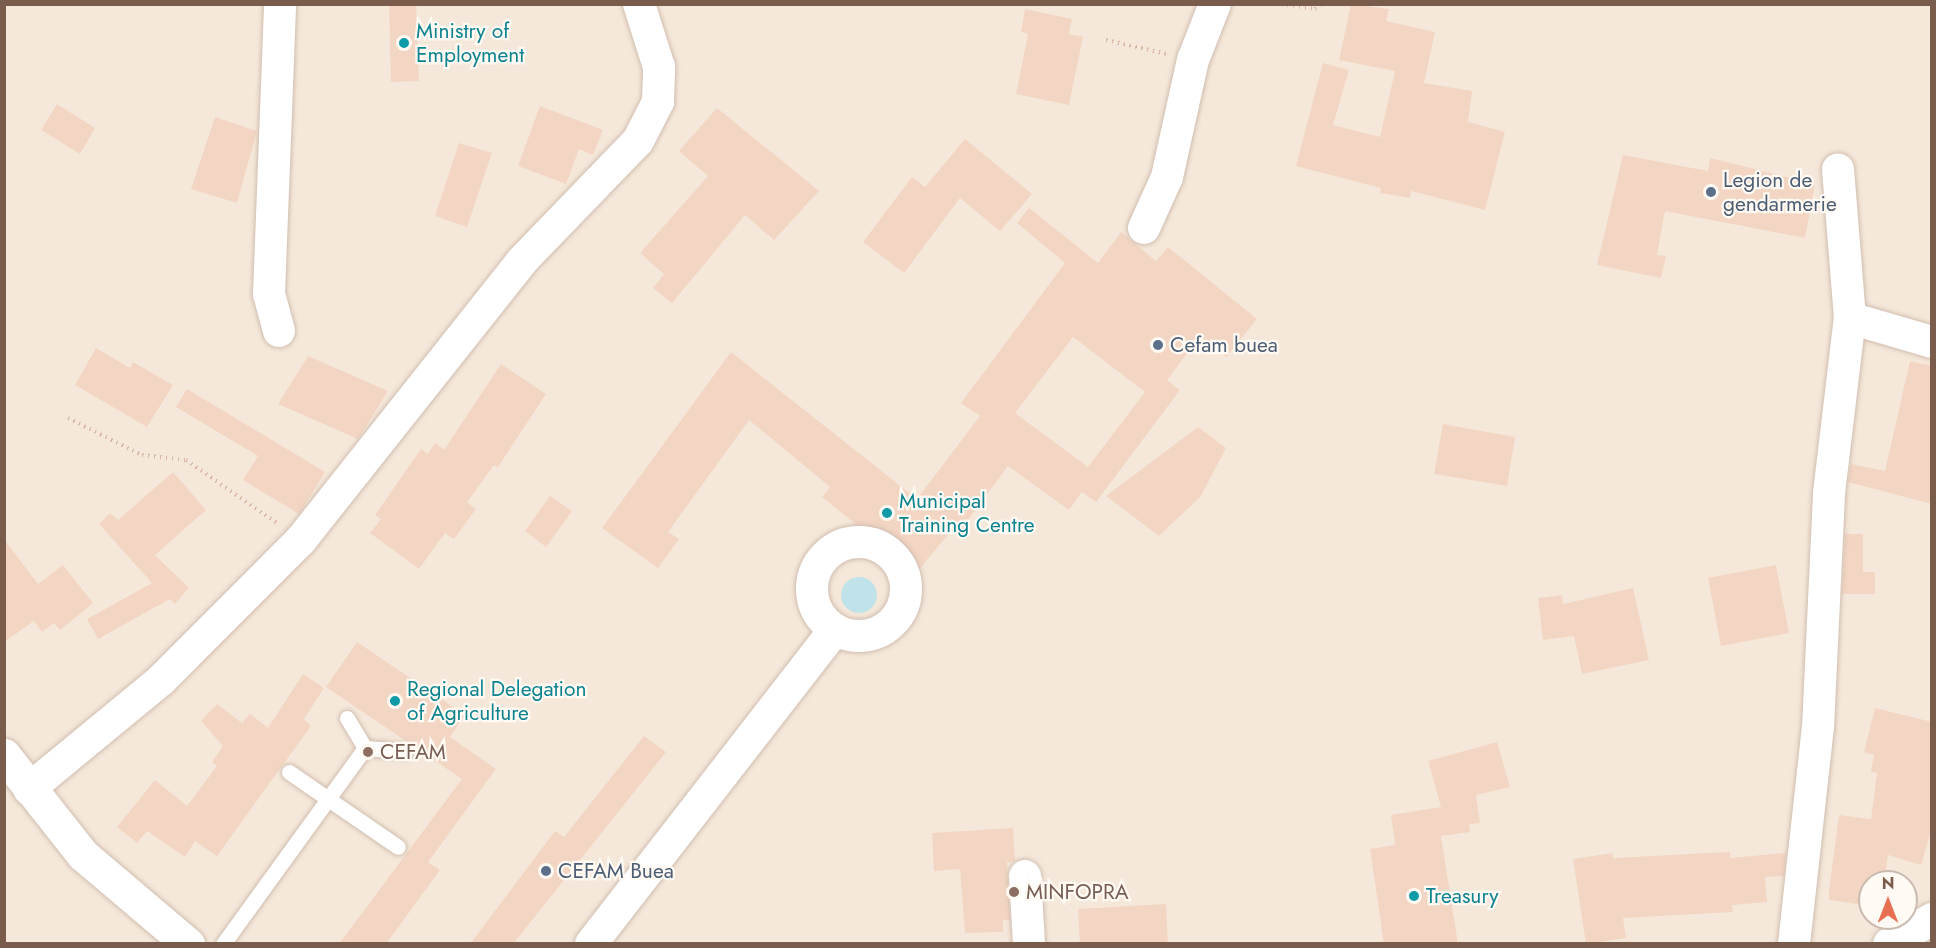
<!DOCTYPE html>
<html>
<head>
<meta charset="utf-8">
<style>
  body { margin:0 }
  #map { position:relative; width:1936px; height:948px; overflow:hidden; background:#fdf6ec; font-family:Jost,sans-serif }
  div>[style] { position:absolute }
  .residential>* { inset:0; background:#f5e8da }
  .water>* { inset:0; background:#bfe3e8 }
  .round { border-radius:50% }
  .building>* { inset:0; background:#f3d5c3 }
  .path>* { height:4px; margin-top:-2px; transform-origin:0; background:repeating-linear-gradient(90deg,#d9b8a5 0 1.5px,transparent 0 6px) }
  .roads { filter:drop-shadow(0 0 2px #d1beb0) drop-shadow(0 0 2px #d1beb0) }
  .lane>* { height:15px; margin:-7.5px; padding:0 7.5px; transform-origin:7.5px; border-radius:7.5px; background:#fff }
  .street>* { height:32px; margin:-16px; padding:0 16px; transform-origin:16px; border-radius:16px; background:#fff }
  .street>.ring { margin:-16px; padding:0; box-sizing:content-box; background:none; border:32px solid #fff; border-radius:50% }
  .secondary>* { height:33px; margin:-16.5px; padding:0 16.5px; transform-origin:16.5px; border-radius:16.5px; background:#fff }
  .dots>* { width:16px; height:16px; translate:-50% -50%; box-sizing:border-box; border:3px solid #fffaf3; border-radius:50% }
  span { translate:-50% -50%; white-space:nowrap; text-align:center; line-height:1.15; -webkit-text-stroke:4.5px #fffaf3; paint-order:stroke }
  .culture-label { font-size:21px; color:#0d838f }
  .left { translate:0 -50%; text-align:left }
  .service-label { font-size:21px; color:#4e5e75 }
  .education-label { font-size:21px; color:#785e54 }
  .frame { position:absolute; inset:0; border:6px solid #7a5c4d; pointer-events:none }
  .north { position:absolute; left:1858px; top:870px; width:60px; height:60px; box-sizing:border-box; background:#fffaf3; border:2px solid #cabbb1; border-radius:50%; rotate:0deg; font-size:16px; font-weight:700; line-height:24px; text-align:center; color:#7a5c4d }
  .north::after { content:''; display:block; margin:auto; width:21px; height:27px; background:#e76f51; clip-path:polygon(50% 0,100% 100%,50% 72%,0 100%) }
</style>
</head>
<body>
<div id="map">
  <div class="residential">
    <i style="clip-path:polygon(evenodd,5px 5px,1931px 5px,1931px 943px,5px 944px,5px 5px,1870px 882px,1906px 882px,1906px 918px,1870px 918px,1870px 882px)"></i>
  </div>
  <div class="water">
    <i class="round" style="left:841px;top:577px;width:36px;height:36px"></i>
  </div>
  <div class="building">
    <i style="clip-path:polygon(389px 4px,416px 4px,419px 81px,391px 82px)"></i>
    <i style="clip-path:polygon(1351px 4px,1389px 9px,1386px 21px,1435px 32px,1424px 83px,1472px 91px,1468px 122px,1505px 132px,1485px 210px,1411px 191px,1410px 198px,1380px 193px,1381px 188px,1296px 166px,1323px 63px,1349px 70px,1333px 125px,1380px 137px,1395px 71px,1339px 60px)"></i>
    <i style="clip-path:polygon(1025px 9px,1072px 19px,1069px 34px,1083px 37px,1069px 105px,1016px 94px,1028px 34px,1021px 32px)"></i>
    <i style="clip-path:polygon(57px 104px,95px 128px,80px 154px,41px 130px)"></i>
    <i style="clip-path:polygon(540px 106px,603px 130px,593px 155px,579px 149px,566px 184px,518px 166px)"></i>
    <i style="clip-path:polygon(717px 108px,819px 191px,774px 240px,745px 215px,672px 303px,653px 288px,664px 274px,640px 253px,708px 176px,679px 151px)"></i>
    <i style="clip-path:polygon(215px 117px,257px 131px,237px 203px,191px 189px)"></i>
    <i style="clip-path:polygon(965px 139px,1032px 194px,1000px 231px,960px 198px,904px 273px,863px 242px,912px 177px,925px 187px)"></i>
    <i style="clip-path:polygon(459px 143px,492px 153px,467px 227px,435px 216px)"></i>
    <i style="clip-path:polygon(1623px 155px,1708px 171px,1710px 158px,1815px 184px,1805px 238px,1665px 211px,1657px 255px,1666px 256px,1661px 278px,1597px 265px)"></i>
    <i style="clip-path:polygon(evenodd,1029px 208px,1098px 263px,1121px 232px,1156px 261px,1168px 247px,1257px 319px,1226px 357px,1200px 336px,1167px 380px,1180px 390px,1096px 502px,1082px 492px,1069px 510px,1008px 466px,961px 529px,956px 525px,916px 573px,822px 497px,830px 487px,749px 420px,668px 532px,679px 539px,658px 568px,602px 528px,731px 352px,917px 499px,980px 416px,961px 403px,1065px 263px,1017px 223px,1029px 208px,1073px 337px,1145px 392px,1088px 467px,1015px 413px,1073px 337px)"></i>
    <i style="clip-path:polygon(96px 348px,130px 368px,133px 362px,173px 385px,147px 427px,75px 385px)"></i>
    <i style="clip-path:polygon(308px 356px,388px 391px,358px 439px,278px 404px)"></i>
    <i style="clip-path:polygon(1910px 361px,1932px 366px,1932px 504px,1848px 482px,1851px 464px,1885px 471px)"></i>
    <i style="clip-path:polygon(501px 364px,546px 394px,498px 467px,494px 465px,467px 502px,476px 509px,454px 539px,445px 533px,419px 569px,370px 533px,381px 519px,375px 515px,421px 449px,428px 454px,435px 443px,444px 450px)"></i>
    <i style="clip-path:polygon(187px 389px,325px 472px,299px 514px,243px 480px,258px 456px,176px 407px)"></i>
    <i style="clip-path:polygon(1443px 424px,1515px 437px,1507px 486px,1434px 474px)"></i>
    <i style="clip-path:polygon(1198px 427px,1226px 448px,1201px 496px,1159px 536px,1106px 496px)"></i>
    <i style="clip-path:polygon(173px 472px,206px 510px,155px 555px,189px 588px,175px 604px,170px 599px,98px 639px,87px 619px,152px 583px,99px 524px,110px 513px,118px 520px)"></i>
    <i style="clip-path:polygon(550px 496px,572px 511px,546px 547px,525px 531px)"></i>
    <i style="clip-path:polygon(1845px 534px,1863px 534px,1863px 572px,1875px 572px,1875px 594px,1842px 594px)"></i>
    <i style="clip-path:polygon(4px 539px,38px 584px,63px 565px,93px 603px,60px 630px,54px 623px,42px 632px,34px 621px,4px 642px)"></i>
    <i style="clip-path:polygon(1776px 565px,1789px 633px,1721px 646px,1708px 578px)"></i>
    <i style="clip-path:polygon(1633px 588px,1649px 660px,1582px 674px,1574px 636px,1543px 640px,1538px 598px,1562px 595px,1563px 604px)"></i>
    <i style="clip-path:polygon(357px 642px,465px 715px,450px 737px,496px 769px,428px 862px,440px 870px,386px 944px,339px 944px,462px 779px,326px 687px)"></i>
    <i style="clip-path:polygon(303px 674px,324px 688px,304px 719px,311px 726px,217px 856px,195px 841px,185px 857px,147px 831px,137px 843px,117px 827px,155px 780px,187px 806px,217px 766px,212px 762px,223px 746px,201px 721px,217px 704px,242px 723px,250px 714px,268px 728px)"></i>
    <i style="clip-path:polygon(1875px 708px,1932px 722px,1932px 828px,1921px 865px,1888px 855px,1884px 882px,1870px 882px,1870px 906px,1829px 900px,1829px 891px,1839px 815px,1871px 819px,1877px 773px,1871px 772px,1874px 755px,1864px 752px)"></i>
    <i style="clip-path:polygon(644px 736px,666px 752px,513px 944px,470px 944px,555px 831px,564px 837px)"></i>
    <i style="clip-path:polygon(1497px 742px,1510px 787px,1476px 795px,1480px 823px,1469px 824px,1470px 832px,1441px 836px,1458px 944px,1384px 944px,1370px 849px,1395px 845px,1391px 815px,1441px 807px,1428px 761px)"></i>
    <i style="clip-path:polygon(1013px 828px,1015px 861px,1007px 862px,1010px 920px,1003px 920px,1003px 932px,965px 933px,960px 869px,934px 871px,932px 833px)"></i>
    <i style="clip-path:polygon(1730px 852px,1730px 858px,1786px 853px,1784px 876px,1765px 877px,1767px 902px,1732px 905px,1733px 912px,1623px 918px,1626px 938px,1586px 944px,1573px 859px,1613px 853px,1613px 858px)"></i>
    <i style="clip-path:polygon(1166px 904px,1168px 944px,1080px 944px,1078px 909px)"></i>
  </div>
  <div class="path">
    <i style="left:1281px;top:4px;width:34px;rotate:8deg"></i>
    <i style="left:1315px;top:9px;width:9px;rotate:-36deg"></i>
    <i style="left:1106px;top:40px;width:63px;rotate:12.9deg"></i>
    <i style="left:68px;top:418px;width:83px;rotate:26.6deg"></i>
    <i style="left:142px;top:455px;width:44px;rotate:6.5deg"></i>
    <i style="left:186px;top:460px;width:112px;rotate:34.8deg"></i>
  </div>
  <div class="roads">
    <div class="lane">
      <i style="left:347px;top:718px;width:35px;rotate:59deg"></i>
      <i style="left:365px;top:748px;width:40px;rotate:4.3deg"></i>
      <i style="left:289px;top:772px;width:132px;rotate:34.5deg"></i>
      <i style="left:223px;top:944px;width:242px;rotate:-54.1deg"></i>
    </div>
    <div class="street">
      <i style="left:1144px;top:228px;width:56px;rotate:-65.7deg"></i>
      <i style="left:1167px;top:177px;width:120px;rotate:-77.5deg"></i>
      <i style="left:1193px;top:60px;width:60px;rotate:-68.6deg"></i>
      <i style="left:1850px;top:318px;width:85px;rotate:16.3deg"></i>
      <i style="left:279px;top:331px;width:38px;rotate:-105deg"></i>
      <i style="left:269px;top:294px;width:290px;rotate:-87.8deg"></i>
      <i class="ring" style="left:812px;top:542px;width:62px;height:62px"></i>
      <i style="left:29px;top:789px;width:171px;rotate:-39.5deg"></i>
      <i style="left:161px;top:680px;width:198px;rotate:-45deg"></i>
      <i style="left:301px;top:540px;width:355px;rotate:-51.6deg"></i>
      <i style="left:521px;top:262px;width:168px;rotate:-46deg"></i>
      <i style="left:638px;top:141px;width:44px;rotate:-62.9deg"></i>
      <i style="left:658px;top:102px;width:35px;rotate:-88deg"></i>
      <i style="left:659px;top:67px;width:66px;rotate:-107.6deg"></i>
      <i style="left:1025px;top:876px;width:68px;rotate:86.6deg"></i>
      <i style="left:591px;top:944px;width:398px;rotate:-52.2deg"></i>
      <i style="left:1794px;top:944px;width:217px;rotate:-83.7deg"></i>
      <i style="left:1818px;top:728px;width:235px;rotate:-87.3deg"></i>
      <i style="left:1829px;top:493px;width:176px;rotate:-83.2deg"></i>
      <i style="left:1850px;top:318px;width:149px;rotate:-94.6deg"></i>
      <i style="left:1889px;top:944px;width:50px;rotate:-30.2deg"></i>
    </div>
    <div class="secondary">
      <i style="left:4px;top:755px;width:127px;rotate:51.7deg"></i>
      <i style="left:83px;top:855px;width:138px;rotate:40.3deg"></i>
    </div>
  </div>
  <div class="dots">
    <i style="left:404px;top:43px;background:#0f9aa8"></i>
    <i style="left:1711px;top:192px;background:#5c6f8a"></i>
    <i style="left:1158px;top:345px;background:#5c6f8a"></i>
    <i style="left:887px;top:513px;background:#0f9aa8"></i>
    <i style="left:395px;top:701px;background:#0f9aa8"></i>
    <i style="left:368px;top:752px;background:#8d6e63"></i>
    <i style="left:546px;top:871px;background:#5c6f8a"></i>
    <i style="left:1014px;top:892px;background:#8d6e63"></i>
    <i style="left:1414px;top:896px;background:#0f9aa8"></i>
  </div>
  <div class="culture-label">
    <span class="left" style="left:416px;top:43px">Ministry of<br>Employment</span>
    <span class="left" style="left:899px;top:513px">Municipal<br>Training Centre</span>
    <span class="left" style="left:407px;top:701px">Regional Delegation<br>of Agriculture</span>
    <span class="left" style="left:1426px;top:896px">Treasury</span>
  </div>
  <div class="service-label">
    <span class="left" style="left:1723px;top:192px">Legion de<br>gendarmerie</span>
    <span class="left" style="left:1170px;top:345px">Cefam buea</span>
    <span class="left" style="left:558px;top:871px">CEFAM Buea</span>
  </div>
  <div class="education-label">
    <span class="left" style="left:380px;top:752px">CEFAM</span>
    <span class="left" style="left:1026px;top:892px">MINFOPRA</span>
  </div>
  <div class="frame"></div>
  <div class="north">N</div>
</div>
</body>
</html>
